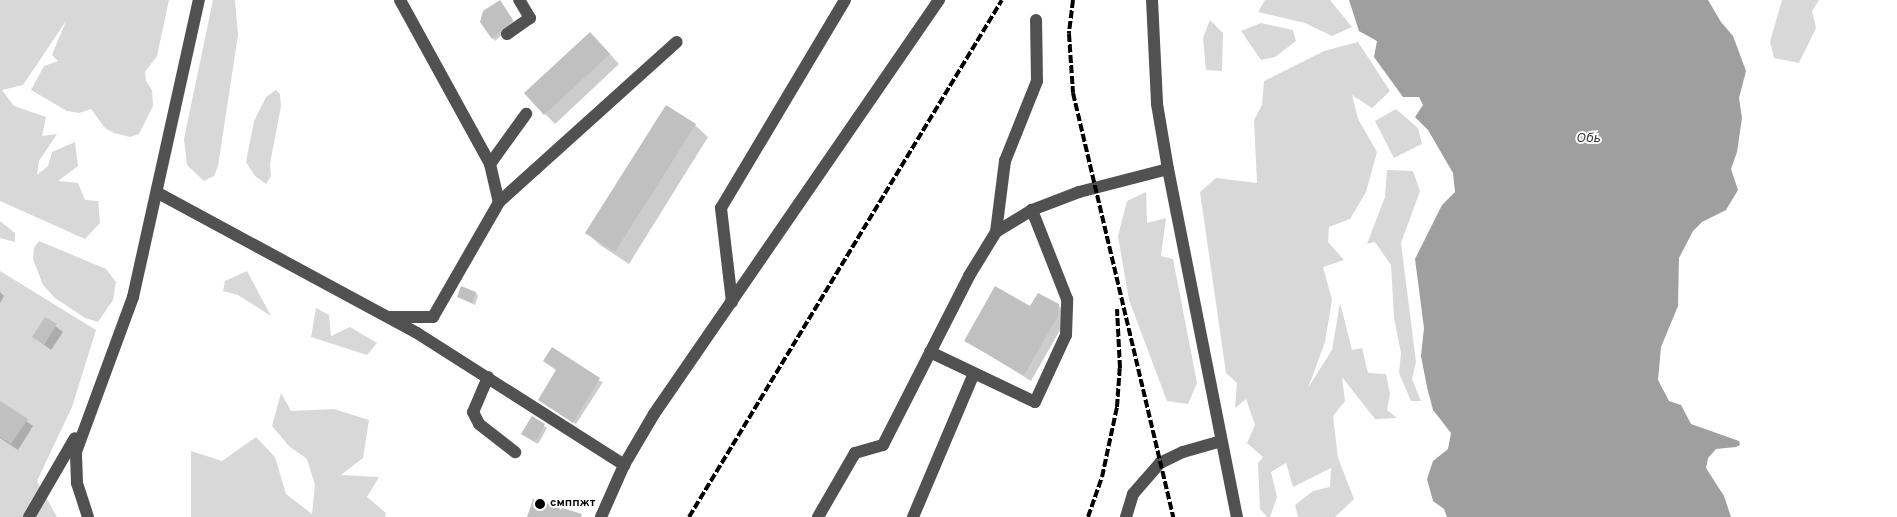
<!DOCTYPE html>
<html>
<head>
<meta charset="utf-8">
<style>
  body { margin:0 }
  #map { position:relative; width:1897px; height:517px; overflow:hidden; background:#fff; font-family:Overpass,sans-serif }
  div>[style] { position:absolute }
  .green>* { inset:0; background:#d8d8d8 }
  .water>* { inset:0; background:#9f9f9f }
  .shadow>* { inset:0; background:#0003 }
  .building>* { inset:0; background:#c0c0c0 }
  .minor>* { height:12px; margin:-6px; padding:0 6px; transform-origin:6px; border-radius:6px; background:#515151 }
  .rail>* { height:4px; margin-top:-2px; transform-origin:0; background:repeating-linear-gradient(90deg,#000 0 8px,transparent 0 10.5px) }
  .dots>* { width:14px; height:14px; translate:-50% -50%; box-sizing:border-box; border:2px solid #fff; border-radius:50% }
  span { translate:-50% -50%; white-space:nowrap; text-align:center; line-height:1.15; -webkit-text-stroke:4px #fff; paint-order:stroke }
  .poi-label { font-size:12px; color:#000; font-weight:700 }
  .left { translate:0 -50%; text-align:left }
  .water-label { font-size:14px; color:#404040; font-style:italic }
</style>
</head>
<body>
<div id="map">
  <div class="green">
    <i style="clip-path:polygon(0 0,169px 0,157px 56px,145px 72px,146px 81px,152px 90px,153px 106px,139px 134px,130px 137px,114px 133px,105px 128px,91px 109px,79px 113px,67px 111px,31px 90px,44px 66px,58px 61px,52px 55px,66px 21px,23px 85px,2px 90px,14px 106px,46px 117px,42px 136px,57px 134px,39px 161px,37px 175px,48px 166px,52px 152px,75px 142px,78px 166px,58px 181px,78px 183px,85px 200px,98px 201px,100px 223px,85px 239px,0 201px)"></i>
    <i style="clip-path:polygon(213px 0,235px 0,238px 35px,218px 166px,214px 176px,204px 181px,187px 165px,184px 139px)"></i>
    <i style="clip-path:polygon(1265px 0,1330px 0,1352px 27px,1332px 36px,1305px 23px,1258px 12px)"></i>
    <i style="clip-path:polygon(1782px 0,1819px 0,1812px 11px,1816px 28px,1799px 63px,1774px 58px,1770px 42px)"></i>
    <i style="clip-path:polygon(1210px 20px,1223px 33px,1222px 71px,1206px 70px,1203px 38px)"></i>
    <i style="clip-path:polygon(1261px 23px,1293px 30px,1296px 41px,1275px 57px,1261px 60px,1241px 31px)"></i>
    <i style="clip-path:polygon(1358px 42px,1390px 91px,1372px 108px,1352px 95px,1358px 119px,1377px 152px,1366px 192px,1350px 219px,1329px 227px,1328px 242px,1344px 260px,1323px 267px,1332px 300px,1325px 342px,1308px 388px,1332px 350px,1340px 303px,1352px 350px,1362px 348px,1368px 373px,1386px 374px,1390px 394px,1387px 410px,1397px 418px,1375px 419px,1342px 377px,1345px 401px,1333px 416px,1338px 458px,1354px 499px,1335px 517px,1298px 517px,1295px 505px,1313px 491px,1330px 487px,1331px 468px,1293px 487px,1286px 463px,1271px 472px,1277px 497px,1270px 517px,1267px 517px,1260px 509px,1258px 463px,1263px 457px,1247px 443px,1255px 425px,1246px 399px,1235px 408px,1237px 383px,1226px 373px,1200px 192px,1216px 178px,1257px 183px,1254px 120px,1262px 105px,1264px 81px,1324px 51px)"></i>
    <i style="clip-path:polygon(276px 90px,280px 94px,281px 106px,270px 164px,271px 176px,266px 184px,255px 176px,246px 162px,254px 121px,266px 97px)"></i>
    <i style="clip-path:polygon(1396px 109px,1418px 128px,1422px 144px,1394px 158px,1375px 121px)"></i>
    <i style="clip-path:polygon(1387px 170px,1413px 171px,1420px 191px,1401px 243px,1416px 362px,1412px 379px,1421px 401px,1411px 401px,1399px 373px,1401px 353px,1394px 318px,1391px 265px,1375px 242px,1367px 244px,1385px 197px)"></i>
    <i style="clip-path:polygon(1146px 192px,1147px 223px,1166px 218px,1161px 256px,1173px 259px,1197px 383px,1188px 404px,1167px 401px,1129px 300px,1118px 236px,1127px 201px)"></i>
    <i style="clip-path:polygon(0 221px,15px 233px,15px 242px,0 238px)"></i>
    <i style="clip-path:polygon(39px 241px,106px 269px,116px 282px,113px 300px,98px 322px,85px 318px,55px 298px,43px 285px,33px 259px,34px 248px)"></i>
    <i style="clip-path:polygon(0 271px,96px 330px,72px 407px,37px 481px,57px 517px,0 517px)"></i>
    <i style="clip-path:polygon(247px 271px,271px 316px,238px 295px,223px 291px,225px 281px)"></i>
    <i style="clip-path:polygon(316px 308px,329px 315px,331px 336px,350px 327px,377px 343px,367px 355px,311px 337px)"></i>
    <i style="clip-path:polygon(281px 393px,291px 411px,334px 409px,369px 420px,363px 458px,341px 475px,379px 477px,367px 497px,386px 513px,385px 517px,191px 517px,191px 451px,222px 461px,256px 437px,275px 457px,286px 494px,312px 514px,315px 485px,307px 459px,289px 446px,272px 426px)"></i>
  </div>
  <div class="water">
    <i style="clip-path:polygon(1349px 0,1708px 0,1721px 22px,1733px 36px,1746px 71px,1739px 98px,1742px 118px,1737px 152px,1731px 169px,1738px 190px,1726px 210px,1702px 222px,1693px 231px,1679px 258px,1678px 306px,1661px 347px,1658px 380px,1669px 401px,1681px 405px,1691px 424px,1739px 441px,1740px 445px,1736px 447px,1716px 449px,1708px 458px,1706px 468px,1724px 496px,1731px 517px,1447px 517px,1444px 509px,1433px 501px,1427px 479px,1433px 461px,1448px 449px,1451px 433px,1433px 410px,1427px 387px,1421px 356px,1424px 328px,1415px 259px,1442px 205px,1455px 192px,1453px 173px,1428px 130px,1415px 117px,1423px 105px,1419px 97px,1403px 97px,1374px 57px,1377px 41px,1359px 31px)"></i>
  </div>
  <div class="shadow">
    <i style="clip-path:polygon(502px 4px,515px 24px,495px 41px,493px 38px)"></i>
    <i style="clip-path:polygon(600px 43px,619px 64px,555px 124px,545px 114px)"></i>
    <i style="clip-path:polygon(695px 125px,708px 137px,629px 264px,600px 245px,587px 233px)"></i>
    <i style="clip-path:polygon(0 292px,4px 296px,0 303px)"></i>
    <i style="clip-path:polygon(476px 293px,478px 296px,475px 305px,458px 297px)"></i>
    <i style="clip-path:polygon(1058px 305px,1065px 312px,1064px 323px,1031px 381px,966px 341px,1031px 308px)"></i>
    <i style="clip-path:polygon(46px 319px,63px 332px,51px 350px,34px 337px)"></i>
    <i style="clip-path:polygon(544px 361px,603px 382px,576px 424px,539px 400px,558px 371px)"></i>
    <i style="clip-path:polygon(0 402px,33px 426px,18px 450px,0 438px)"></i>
    <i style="clip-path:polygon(532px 418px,547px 428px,538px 444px,522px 434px)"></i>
  </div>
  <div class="building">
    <i style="clip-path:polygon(500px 0,513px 20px,492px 39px,480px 22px,483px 11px)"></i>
    <i style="clip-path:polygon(590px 32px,610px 54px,544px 115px,524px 93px)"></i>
    <i style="clip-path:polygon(666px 105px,696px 124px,615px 252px,585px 233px)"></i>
    <i style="clip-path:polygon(461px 286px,476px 292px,472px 303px,457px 297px)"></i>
    <i style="clip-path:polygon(995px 286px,1030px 306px,1038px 293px,1059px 304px,1058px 316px,1024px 375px,964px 341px)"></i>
    <i style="clip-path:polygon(45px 317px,57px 324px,44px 345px,32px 337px)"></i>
    <i style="clip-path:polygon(552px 347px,600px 378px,573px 423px,538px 400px,556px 370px,543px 361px)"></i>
    <i style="clip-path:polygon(0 401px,28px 419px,11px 444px,0 437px)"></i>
    <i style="clip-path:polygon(532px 416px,545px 424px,535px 442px,521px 434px)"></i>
    <i style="clip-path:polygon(533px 499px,582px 514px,581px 517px,527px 517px)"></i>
  </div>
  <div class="minor">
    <i style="left:400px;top:0;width:187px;rotate:61.2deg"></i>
    <i style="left:490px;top:164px;width:39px;rotate:77deg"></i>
    <i style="left:1152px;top:0;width:104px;rotate:87.2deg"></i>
    <i style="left:1157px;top:104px;width:66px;rotate:80.4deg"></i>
    <i style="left:1168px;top:169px;width:355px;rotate:78.8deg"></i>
    <i style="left:507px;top:34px;width:28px;rotate:-35deg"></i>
    <i style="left:530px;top:18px;width:21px;rotate:-121deg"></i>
    <i style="left:490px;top:164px;width:62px;rotate:-54.2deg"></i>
    <i style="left:158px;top:193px;width:294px;rotate:28.4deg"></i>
    <i style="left:417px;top:333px;width:246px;rotate:32.5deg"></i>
    <i style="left:996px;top:232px;width:72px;rotate:-82.8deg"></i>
    <i style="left:1005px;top:161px;width:86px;rotate:-68.2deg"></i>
    <i style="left:1037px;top:81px;width:61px;rotate:-90.9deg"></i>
    <i style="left:732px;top:302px;width:95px;rotate:-96.7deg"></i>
    <i style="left:721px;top:208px;width:242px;rotate:-59.2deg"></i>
    <i style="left:390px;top:317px;width:43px"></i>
    <i style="left:433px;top:317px;width:133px;rotate:-60.1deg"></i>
    <i style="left:499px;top:202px;width:239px;rotate:-42deg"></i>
    <i style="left:930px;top:352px;width:116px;rotate:25.5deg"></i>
    <i style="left:1035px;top:402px;width:74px;rotate:-65.2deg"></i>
    <i style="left:1066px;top:335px;width:36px;rotate:-88deg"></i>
    <i style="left:1067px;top:299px;width:96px;rotate:-111.5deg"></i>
    <i style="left:488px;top:377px;width:38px;rotate:113deg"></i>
    <i style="left:473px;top:412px;width:13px;rotate:63deg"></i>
    <i style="left:479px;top:424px;width:46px;rotate:37.9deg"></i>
    <i style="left:29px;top:517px;width:91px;rotate:-59.8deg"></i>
    <i style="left:88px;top:517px;width:36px;rotate:-108deg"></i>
    <i style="left:77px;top:483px;width:31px;rotate:-92deg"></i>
    <i style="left:76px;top:452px;width:165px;rotate:-69.8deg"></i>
    <i style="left:133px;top:297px;width:304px;rotate:-77.5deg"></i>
    <i style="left:601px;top:517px;width:57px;rotate:-66.1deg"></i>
    <i style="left:624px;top:465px;width:59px;rotate:-59.5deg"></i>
    <i style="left:654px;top:414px;width:503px;rotate:-55.46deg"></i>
    <i style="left:818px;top:517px;width:74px;rotate:-60deg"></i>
    <i style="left:855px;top:453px;width:29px;rotate:-16deg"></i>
    <i style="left:883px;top:445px;width:190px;rotate:-63deg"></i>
    <i style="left:969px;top:276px;width:52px;rotate:-58.5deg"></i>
    <i style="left:996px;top:232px;width:42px;rotate:-31.4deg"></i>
    <i style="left:1032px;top:210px;width:50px;rotate:-21deg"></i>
    <i style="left:1079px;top:192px;width:92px;rotate:-14.5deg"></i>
    <i style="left:913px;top:517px;width:156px;rotate:-67deg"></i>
    <i style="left:1126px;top:517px;width:24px;rotate:-73deg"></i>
    <i style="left:1133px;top:494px;width:41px;rotate:-48.9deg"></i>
    <i style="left:1160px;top:463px;width:25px;rotate:-26deg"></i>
    <i style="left:1183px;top:452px;width:40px;rotate:-16deg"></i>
  </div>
  <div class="rail">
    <i style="left:1073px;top:0;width:34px;rotate:97deg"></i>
    <i style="left:1069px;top:34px;width:59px;rotate:86.1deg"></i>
    <i style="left:1073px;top:93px;width:436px;rotate:76.7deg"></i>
    <i style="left:689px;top:517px;width:604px;rotate:-58.81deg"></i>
    <i style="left:1088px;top:517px;width:42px;rotate:-70.7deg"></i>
    <i style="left:1102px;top:477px;width:72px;rotate:-77.9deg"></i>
    <i style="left:1117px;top:407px;width:39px;rotate:-86deg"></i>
    <i style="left:1120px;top:368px;width:59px;rotate:-92.9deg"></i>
  </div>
  <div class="dots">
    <i style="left:540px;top:504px;background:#000"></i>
  </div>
  <div class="poi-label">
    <span class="left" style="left:550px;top:504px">смппжт</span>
  </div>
  <div class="water-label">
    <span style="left:1588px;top:139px">Обь</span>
  </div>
</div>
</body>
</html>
